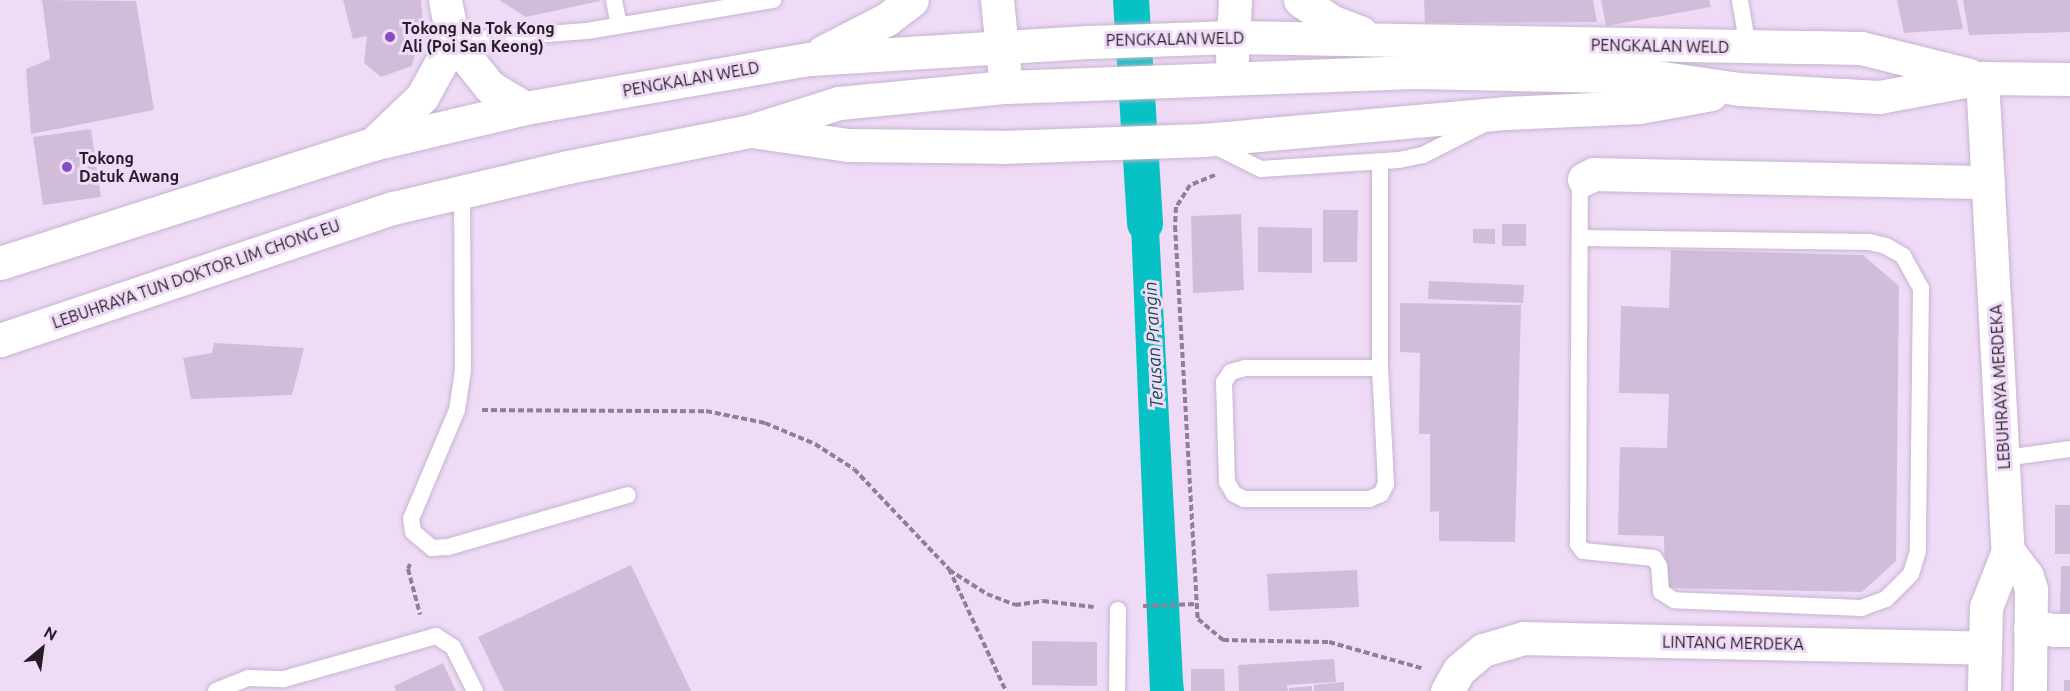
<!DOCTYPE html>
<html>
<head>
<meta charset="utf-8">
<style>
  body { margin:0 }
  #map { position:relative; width:2070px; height:691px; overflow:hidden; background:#f0dbf7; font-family:Ubuntu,sans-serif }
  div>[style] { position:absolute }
  .water>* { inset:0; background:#07c2c5 }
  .canal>* { height:36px; margin:-18px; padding:0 18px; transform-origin:18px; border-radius:18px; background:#07c2c5 }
  .building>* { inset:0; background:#d1bdd9 }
  .path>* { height:4px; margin-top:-2px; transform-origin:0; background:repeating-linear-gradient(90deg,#8e7f93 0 6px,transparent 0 9px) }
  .roads { filter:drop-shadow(0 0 2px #c7b4cf) drop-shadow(0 0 2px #c7b4cf) }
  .lane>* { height:16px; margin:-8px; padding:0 8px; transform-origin:8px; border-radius:8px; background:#fff }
  .street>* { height:33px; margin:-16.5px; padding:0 16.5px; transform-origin:16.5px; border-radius:16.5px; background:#fff }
  .primary>* { height:33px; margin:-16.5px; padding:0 16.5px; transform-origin:16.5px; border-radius:16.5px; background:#fff }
  .highway>* { height:33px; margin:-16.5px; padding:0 16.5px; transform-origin:16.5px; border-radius:16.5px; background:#fff }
  .dots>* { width:16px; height:16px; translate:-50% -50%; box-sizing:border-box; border:3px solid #f0dbf7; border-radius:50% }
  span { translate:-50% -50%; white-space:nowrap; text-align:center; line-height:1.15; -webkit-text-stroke:6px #f0dbf7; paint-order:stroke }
  .poi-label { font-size:16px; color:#251e28; font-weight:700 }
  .left { translate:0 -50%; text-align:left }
  .street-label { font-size:16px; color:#251e28 }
  .water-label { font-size:18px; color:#0b4e4f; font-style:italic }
  .north { position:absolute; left:12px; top:619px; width:60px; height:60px; -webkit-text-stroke:4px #f0dbf7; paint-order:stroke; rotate:29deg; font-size:16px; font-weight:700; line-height:24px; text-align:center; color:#251e28 }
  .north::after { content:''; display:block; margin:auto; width:21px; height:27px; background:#251e28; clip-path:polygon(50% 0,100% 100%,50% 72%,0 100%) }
</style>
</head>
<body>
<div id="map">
  <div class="water">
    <i style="clip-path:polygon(1156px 173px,1183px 681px,1184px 691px,1150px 691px,1129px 175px)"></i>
  </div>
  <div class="canal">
    <i style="left:1131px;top:0;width:224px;rotate:86.4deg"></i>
  </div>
  <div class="building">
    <i style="clip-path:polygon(42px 0,136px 1px,154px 110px,31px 134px,26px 69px,50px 59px)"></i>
    <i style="clip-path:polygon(343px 0,421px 0,423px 23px,405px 29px,418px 42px,412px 66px,381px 77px,364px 63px,367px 36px,353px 39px)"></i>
    <i style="clip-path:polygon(499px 0,599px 0,600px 1px,526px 17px)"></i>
    <i style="clip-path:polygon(1424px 0,1593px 0,1597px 22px,1425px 23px)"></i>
    <i style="clip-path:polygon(1601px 0,1709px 0,1711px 7px,1606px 26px)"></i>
    <i style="clip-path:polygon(1897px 0,1957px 0,1963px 29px,1904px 33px)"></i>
    <i style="clip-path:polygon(1963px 0,2070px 0,2070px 32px,1969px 35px)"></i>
    <i style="clip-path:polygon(91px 129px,101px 197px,43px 205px,33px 137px)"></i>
    <i style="clip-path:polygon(1323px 210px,1358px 210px,1357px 262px,1323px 262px)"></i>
    <i style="clip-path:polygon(1241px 214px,1244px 290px,1193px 293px,1191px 216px)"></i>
    <i style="clip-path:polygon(1502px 224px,1526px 224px,1526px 246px,1502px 246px)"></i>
    <i style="clip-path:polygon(1258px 227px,1312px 228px,1312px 273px,1258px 272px)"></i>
    <i style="clip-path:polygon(1473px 229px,1495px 229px,1495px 244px,1473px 243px)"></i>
    <i style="clip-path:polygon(1671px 250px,1863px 255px,1899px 286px,1896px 561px,1862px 592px,1665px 588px,1664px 536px,1618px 535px,1620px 447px,1667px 448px,1669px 394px,1619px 393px,1621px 306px,1669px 308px)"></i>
    <i style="clip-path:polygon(1429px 281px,1524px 285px,1523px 303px,1428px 299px)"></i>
    <i style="clip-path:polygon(1400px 303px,1521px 305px,1515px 542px,1439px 541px,1439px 511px,1430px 512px,1430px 434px,1419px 434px,1420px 353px,1400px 352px)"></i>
    <i style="clip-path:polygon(214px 343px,304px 348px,292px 395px,191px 399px,183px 358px,212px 353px)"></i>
    <i style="clip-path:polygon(2055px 505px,2070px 505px,2070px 554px,2055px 554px)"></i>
    <i style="clip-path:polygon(631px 565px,691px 691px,504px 691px,478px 637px)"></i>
    <i style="clip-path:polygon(2061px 566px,2070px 566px,2070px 613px,2060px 613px)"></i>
    <i style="clip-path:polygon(1357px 570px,1359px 607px,1269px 611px,1267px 574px)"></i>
    <i style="clip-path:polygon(1032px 641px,1097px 642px,1097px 686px,1032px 685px)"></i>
    <i style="clip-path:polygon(1334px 659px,1336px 682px,1287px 685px,1288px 691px,1239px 691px,1238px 665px)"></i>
    <i style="clip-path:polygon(443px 663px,456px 691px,396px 691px,394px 686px)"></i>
    <i style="clip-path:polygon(1191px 669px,1224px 669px,1225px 691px,1191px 691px)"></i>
    <i style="clip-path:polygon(2064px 680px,2070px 680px,2070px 691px,2064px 691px)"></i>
    <i style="clip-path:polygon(1344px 682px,1344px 691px,1314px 691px,1314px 685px)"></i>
    <i style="clip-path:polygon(1312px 686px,1312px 691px,1289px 691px,1289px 688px)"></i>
  </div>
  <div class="path">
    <i style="left:1215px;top:175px;width:27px;rotate:158deg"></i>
    <i style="left:1190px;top:185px;width:26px;rotate:122deg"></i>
    <i style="left:1176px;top:207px;width:19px;rotate:93deg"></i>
    <i style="left:1175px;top:226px;width:394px;rotate:86.7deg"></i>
    <i style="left:1198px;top:619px;width:33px;rotate:40deg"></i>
    <i style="left:1223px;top:640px;width:106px;rotate:1.1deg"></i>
    <i style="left:1329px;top:642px;width:96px;rotate:15.8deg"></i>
    <i style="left:482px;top:410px;width:224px;rotate:0.3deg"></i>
    <i style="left:706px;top:411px;width:60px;rotate:11.5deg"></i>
    <i style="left:765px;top:423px;width:54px;rotate:22.8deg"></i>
    <i style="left:815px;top:444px;width:46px;rotate:32.7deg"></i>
    <i style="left:854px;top:469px;width:138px;rotate:46.5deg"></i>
    <i style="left:949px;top:569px;width:135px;rotate:65deg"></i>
    <i style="left:410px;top:564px;width:5px;rotate:112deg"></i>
    <i style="left:408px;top:569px;width:47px;rotate:75.1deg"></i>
    <i style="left:949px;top:570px;width:45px;rotate:32.3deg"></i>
    <i style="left:987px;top:594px;width:30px;rotate:21deg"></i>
    <i style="left:1015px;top:605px;width:28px;rotate:-8deg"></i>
    <i style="left:1043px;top:601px;width:51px;rotate:6.7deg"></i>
    <i style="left:1143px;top:606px;width:54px;rotate:-2.1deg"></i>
  </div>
  <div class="roads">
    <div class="lane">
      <i style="left:614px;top:0;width:26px;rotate:79deg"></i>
      <i style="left:1740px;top:0;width:49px;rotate:80.5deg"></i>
      <i style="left:453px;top:41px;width:134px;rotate:-4.3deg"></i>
      <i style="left:587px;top:31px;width:189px;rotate:-9.5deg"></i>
      <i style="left:1211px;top:144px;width:56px;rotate:26.6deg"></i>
      <i style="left:1261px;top:169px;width:138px;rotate:-3.7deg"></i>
      <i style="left:1399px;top:160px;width:25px;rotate:-12deg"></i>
      <i style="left:1423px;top:155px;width:71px;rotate:-26.9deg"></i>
      <i style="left:1380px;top:161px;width:207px;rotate:90deg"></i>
      <i style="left:1380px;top:368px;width:116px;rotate:87deg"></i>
      <i style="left:1386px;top:484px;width:11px;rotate:117deg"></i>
      <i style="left:1381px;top:494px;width:13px;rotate:157deg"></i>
      <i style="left:1369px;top:499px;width:125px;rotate:180deg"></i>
      <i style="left:1244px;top:499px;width:11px;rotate:-153deg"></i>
      <i style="left:1234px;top:494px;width:14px;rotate:-120deg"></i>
      <i style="left:1227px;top:482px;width:100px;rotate:-91.7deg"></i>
      <i style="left:1224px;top:382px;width:12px;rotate:-55deg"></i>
      <i style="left:1231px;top:372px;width:15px;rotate:-16deg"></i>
      <i style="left:1245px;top:368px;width:135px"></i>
      <i style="left:462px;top:192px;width:178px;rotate:89.7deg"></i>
      <i style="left:463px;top:370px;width:40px;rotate:98.5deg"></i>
      <i style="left:457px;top:410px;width:118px;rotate:112.9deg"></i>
      <i style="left:411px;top:519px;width:13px;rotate:81deg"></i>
      <i style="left:413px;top:532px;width:25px;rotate:40deg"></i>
      <i style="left:432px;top:548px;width:16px;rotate:-4deg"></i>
      <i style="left:448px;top:547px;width:187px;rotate:-16.1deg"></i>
      <i style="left:1581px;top:238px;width:288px;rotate:0.8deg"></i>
      <i style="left:1869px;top:242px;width:17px;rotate:13deg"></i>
      <i style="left:1886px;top:246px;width:20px;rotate:30deg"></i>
      <i style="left:1903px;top:256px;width:37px;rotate:61deg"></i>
      <i style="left:1921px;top:288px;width:263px;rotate:90.7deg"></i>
      <i style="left:1918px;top:551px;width:24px;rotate:107deg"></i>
      <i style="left:1911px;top:574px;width:35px;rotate:135deg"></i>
      <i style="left:1886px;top:599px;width:27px;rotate:160deg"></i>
      <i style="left:1861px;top:608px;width:187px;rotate:-177.6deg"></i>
      <i style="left:1674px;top:600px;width:15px;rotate:-148deg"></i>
      <i style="left:1661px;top:592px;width:26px;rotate:-94deg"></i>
      <i style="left:1659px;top:566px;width:9px;rotate:-122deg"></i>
      <i style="left:1654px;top:558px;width:71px;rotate:-174.4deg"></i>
      <i style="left:1583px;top:551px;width:9px;rotate:-126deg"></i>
      <i style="left:1578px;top:544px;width:351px;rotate:-89.7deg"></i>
      <i style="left:1580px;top:193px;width:15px;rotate:-74deg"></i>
      <i style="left:2005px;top:458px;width:66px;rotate:-7.9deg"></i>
      <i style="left:216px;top:691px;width:35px;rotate:-22deg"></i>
      <i style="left:249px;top:678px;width:35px;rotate:2deg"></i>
      <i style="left:284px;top:679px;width:158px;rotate:-15.8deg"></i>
      <i style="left:436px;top:636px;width:20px;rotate:33deg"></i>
      <i style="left:453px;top:647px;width:49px;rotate:63.4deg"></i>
      <i style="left:1117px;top:691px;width:81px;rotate:-89.3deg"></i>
    </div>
    <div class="street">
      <i style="left:445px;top:0;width:42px;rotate:79deg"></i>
      <i style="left:453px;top:41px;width:59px;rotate:51.2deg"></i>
      <i style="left:490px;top:87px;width:41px;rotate:31deg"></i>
      <i style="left:1982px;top:78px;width:474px;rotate:86.9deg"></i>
      <i style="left:2008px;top:551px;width:60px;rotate:111.4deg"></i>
      <i style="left:1986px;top:607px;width:84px;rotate:91.4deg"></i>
      <i style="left:373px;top:144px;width:68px;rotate:-43.8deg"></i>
      <i style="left:422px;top:97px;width:64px;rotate:-61deg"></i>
      <i style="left:1584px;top:179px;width:11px;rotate:-27deg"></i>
      <i style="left:1594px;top:174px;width:394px;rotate:1.2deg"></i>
      <i style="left:2008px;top:551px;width:31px;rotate:53deg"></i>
      <i style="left:2027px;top:576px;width:14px;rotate:73deg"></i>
      <i style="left:2031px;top:589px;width:102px;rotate:90.6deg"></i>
      <i style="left:2030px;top:629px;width:40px;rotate:1.4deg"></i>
      <i style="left:1447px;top:691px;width:24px;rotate:-60deg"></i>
      <i style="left:1459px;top:670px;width:31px;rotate:-40deg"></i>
      <i style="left:1483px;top:650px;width:43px;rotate:-16.3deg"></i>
      <i style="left:1524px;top:638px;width:460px;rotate:1.2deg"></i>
    </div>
    <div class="primary">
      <i style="left:997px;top:0;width:68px;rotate:84.1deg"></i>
      <i style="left:1300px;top:0;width:40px;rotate:34deg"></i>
      <i style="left:1333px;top:22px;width:30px;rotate:21deg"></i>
      <i style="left:823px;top:52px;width:72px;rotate:-27.3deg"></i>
      <i style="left:887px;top:19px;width:31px;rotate:-37deg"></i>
      <i style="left:1232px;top:59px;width:59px;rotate:-87.1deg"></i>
      <i style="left:758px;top:132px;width:91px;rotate:8.2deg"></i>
      <i style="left:848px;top:145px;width:153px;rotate:0.7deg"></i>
      <i style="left:1001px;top:147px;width:202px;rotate:-2deg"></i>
      <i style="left:1203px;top:140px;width:303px;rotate:-5.1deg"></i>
      <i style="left:1505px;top:113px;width:134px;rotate:-2.6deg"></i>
      <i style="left:1639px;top:107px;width:73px;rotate:-10.2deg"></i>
      <i style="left:373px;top:144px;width:156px;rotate:-13.3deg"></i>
      <i style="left:525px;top:108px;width:289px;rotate:-9.8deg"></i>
      <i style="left:810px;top:59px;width:282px;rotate:-3.5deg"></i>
      <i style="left:1091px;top:42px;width:142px;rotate:-2deg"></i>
      <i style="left:1233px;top:37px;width:628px;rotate:1deg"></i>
      <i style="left:1861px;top:48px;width:111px;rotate:14deg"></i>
      <i style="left:393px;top:208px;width:180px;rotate:-13.2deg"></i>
      <i style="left:568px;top:167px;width:186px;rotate:-11.2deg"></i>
      <i style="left:750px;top:131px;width:93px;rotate:-17.5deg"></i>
      <i style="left:839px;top:103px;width:168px;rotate:-5.5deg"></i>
      <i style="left:1006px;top:87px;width:409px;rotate:-2.1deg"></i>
      <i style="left:1415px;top:72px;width:241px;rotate:1.2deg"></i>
      <i style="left:1656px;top:77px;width:84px;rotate:8.2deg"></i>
      <i style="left:1739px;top:89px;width:140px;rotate:3.3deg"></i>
      <i style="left:1879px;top:97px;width:105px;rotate:-10.5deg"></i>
      <i style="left:1982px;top:78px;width:88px;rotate:0.7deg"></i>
    </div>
    <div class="highway">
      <i style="left:0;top:263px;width:392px;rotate:-17.7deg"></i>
      <i style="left:0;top:340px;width:415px;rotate:-18.6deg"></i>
    </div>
  </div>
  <div class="dots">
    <i style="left:390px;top:37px;background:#854dc4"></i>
    <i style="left:67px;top:167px;background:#854dc4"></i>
  </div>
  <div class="poi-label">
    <span class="left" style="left:402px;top:37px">Tokong Na Tok Kong<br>Ali (Poi San Keong)</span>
    <span class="left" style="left:79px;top:167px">Tokong<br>Datuk Awang</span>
  </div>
  <div class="street-label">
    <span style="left:1175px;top:39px;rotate:-1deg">PENGKALAN WELD</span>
    <span style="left:1660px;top:46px;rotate:1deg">PENGKALAN WELD</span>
    <span style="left:691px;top:79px;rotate:-10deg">PENGKALAN WELD</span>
    <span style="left:196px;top:274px;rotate:-19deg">LEBUHRAYA TUN DOKTOR LIM CHONG EU</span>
    <span style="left:2000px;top:387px;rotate:-93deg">LEBUHRAYA MERDEKA</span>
    <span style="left:1733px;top:643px;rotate:1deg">LINTANG MERDEKA</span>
  </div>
  <div class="water-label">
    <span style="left:1153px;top:345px;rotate:-93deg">Terusan Prangin</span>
  </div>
  <div class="north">N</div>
</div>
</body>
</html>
